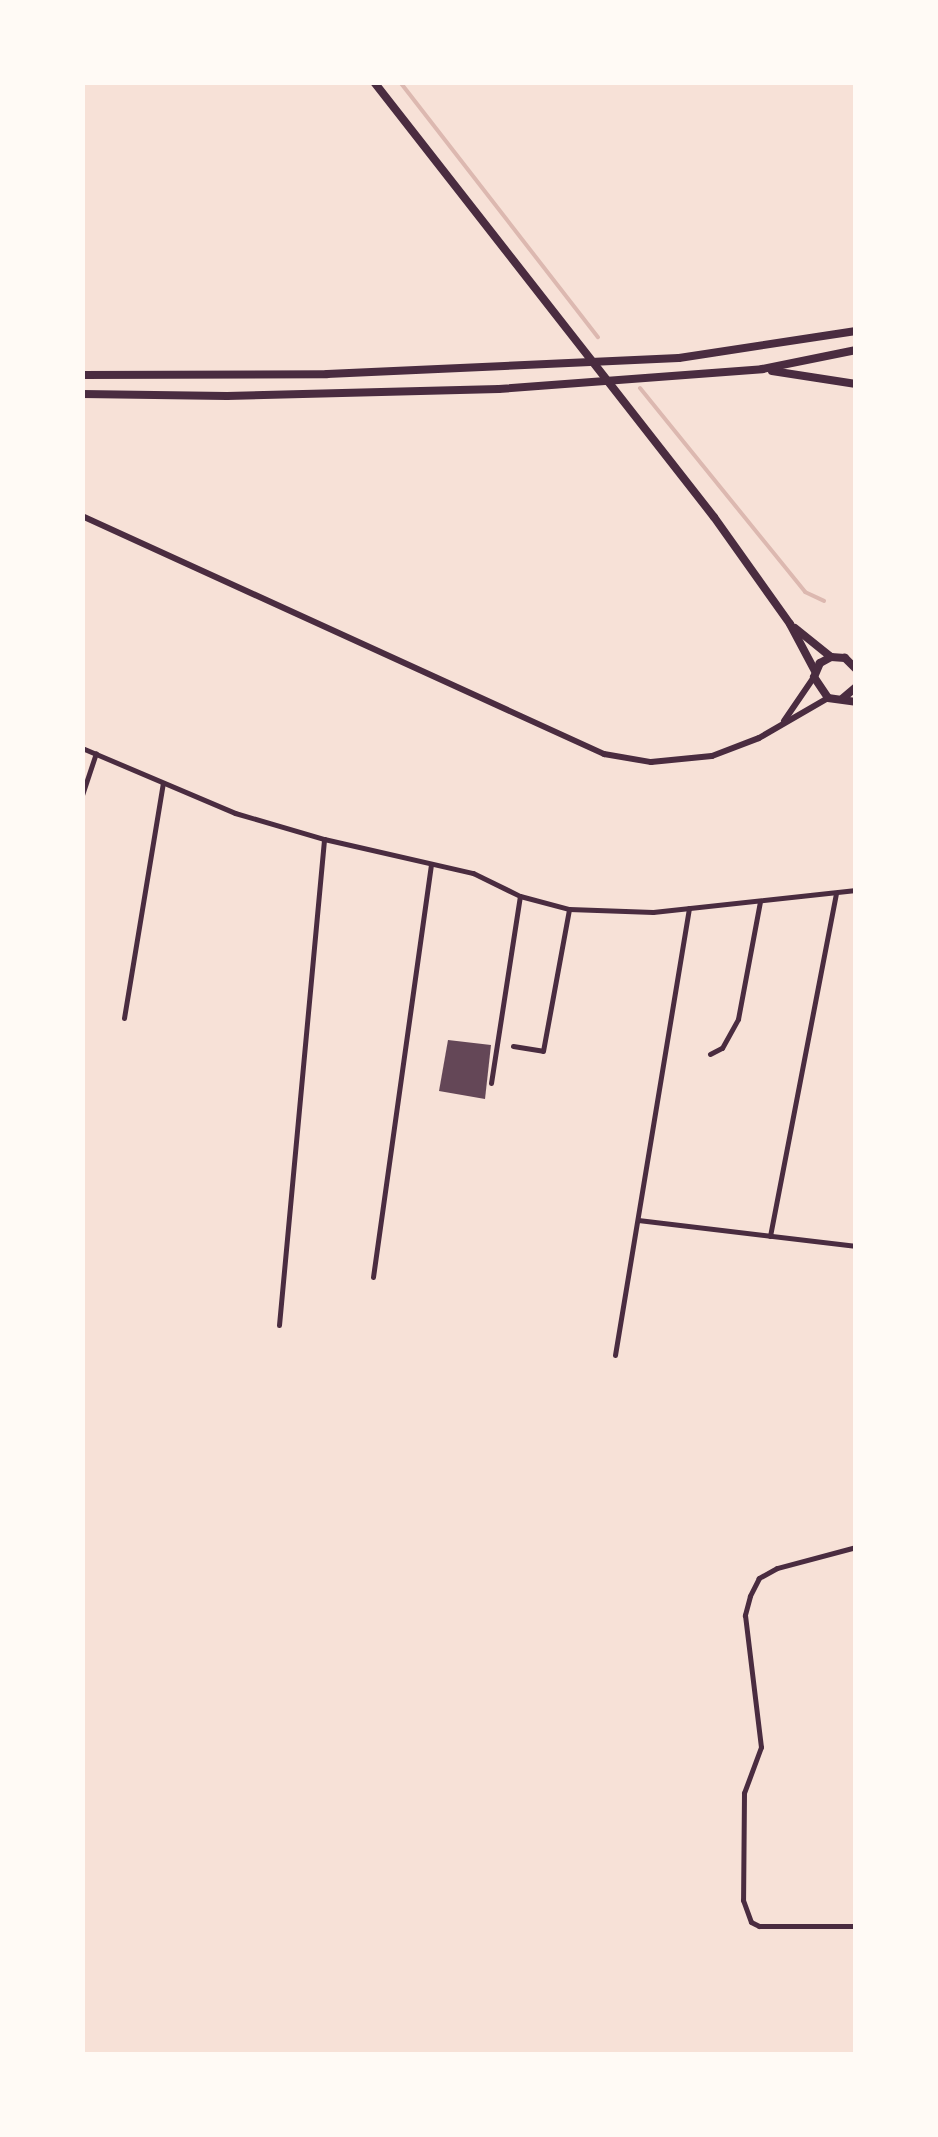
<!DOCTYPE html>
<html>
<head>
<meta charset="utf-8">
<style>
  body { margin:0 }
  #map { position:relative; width:938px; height:2137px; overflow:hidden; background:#f7e1d7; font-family:"Crimson Pro",serif }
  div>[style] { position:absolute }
  .stream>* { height:4px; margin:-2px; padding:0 2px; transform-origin:2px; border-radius:2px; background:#dcb8b0 }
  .building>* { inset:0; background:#644757 }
  .minor>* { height:5px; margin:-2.5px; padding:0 2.5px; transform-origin:2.5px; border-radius:2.5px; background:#4a2c40 }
  .secondary>* { height:6px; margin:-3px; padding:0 3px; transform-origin:3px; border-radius:3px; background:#4a2c40 }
  .primary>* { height:8px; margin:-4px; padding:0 4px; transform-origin:4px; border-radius:4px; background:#4a2c40 }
  .motorway>* { height:8px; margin:-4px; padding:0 4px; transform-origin:4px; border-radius:4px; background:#4a2c40 }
  span { translate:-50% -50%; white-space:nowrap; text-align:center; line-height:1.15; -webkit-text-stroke:10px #fffaf5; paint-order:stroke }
  .frame { position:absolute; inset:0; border:85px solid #fffaf5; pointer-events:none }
</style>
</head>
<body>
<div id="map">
  <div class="stream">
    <i style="left:400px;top:82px;width:323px;rotate:52.2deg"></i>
    <i style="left:640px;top:388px;width:262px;rotate:51deg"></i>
    <i style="left:805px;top:592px;width:21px;rotate:25deg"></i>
  </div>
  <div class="building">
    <i style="clip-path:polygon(448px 1040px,491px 1045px,485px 1099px,439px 1091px)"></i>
  </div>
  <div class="minor">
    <i style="left:82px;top:83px;width:1px;rotate:-45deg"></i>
    <i style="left:82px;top:748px;width:166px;rotate:23deg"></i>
    <i style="left:235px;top:813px;width:93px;rotate:16.3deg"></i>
    <i style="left:324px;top:839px;width:153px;rotate:12.9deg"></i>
    <i style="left:473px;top:873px;width:52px;rotate:26.1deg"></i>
    <i style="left:520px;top:896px;width:51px;rotate:14.9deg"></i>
    <i style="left:569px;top:909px;width:84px;rotate:2deg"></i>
    <i style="left:653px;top:912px;width:204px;rotate:-6.2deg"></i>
    <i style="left:82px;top:795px;width:44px;rotate:-71.6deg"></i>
    <i style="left:124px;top:1018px;width:238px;rotate:-80.6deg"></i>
    <i style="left:513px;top:1046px;width:30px;rotate:9deg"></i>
    <i style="left:543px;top:1051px;width:144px;rotate:-79.6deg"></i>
    <i style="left:710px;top:1054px;width:13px;rotate:-27deg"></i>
    <i style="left:722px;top:1048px;width:33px;rotate:-61deg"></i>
    <i style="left:738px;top:1019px;width:120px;rotate:-79.4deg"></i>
    <i style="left:491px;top:1083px;width:189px;rotate:-81.2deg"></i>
    <i style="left:638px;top:1220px;width:220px;rotate:6.8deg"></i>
    <i style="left:770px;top:1236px;width:349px;rotate:-79.1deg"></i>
    <i style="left:373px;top:1277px;width:417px;rotate:-82deg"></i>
    <i style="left:279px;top:1325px;width:488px;rotate:-84.7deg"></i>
    <i style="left:615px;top:1355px;width:453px;rotate:-80.6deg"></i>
    <i style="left:856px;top:1547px;width:82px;rotate:165.1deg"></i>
    <i style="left:777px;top:1568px;width:21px;rotate:151deg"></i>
    <i style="left:759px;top:1578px;width:20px;rotate:117deg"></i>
    <i style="left:750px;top:1596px;width:20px;rotate:105deg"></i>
    <i style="left:745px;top:1615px;width:133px;rotate:83.1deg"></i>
    <i style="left:761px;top:1747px;width:49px;rotate:110.3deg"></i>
    <i style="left:744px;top:1793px;width:107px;rotate:90.5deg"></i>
    <i style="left:743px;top:1900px;width:23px;rotate:70deg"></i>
    <i style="left:751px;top:1922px;width:9px;rotate:27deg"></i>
    <i style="left:759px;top:1926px;width:97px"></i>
  </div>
  <div class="secondary">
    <i style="left:82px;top:516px;width:574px;rotate:24.51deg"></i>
    <i style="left:604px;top:754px;width:48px;rotate:9.7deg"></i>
    <i style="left:651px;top:762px;width:61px;rotate:-5.6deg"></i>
    <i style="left:712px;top:756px;width:50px;rotate:-21deg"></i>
    <i style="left:759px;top:738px;width:80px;rotate:-30.1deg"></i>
    <i style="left:784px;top:721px;width:53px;rotate:-55.7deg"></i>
  </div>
  <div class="primary">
    <i style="left:374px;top:82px;width:552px;rotate:51.99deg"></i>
    <i style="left:714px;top:517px;width:131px;rotate:54.6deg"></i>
    <i style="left:790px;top:624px;width:53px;rotate:62deg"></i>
    <i style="left:795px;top:628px;width:46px;rotate:38.9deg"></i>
    <i style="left:856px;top:669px;width:16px;rotate:-135deg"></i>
    <i style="left:845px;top:658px;width:14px;rotate:-176deg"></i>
    <i style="left:831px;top:657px;width:13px;rotate:151deg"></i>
    <i style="left:820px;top:663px;width:15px;rotate:113deg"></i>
    <i style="left:814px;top:677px;width:25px;rotate:56deg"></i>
    <i style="left:828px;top:698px;width:28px;rotate:8deg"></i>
    <i style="left:843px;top:698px;width:17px;rotate:-40deg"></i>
  </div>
  <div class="motorway">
    <i style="left:772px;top:371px;width:85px;rotate:8.8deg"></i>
    <i style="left:82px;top:375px;width:245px;rotate:-0.2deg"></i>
    <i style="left:327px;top:374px;width:352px;rotate:-2.6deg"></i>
    <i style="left:679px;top:358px;width:179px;rotate:-8.7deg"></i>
    <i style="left:82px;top:394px;width:145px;rotate:0.8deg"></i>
    <i style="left:227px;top:396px;width:272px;rotate:-1.5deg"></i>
    <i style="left:499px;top:389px;width:264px;rotate:-4.3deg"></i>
    <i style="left:762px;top:369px;width:96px;rotate:-11.4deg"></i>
  </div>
  <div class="frame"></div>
</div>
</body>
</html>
